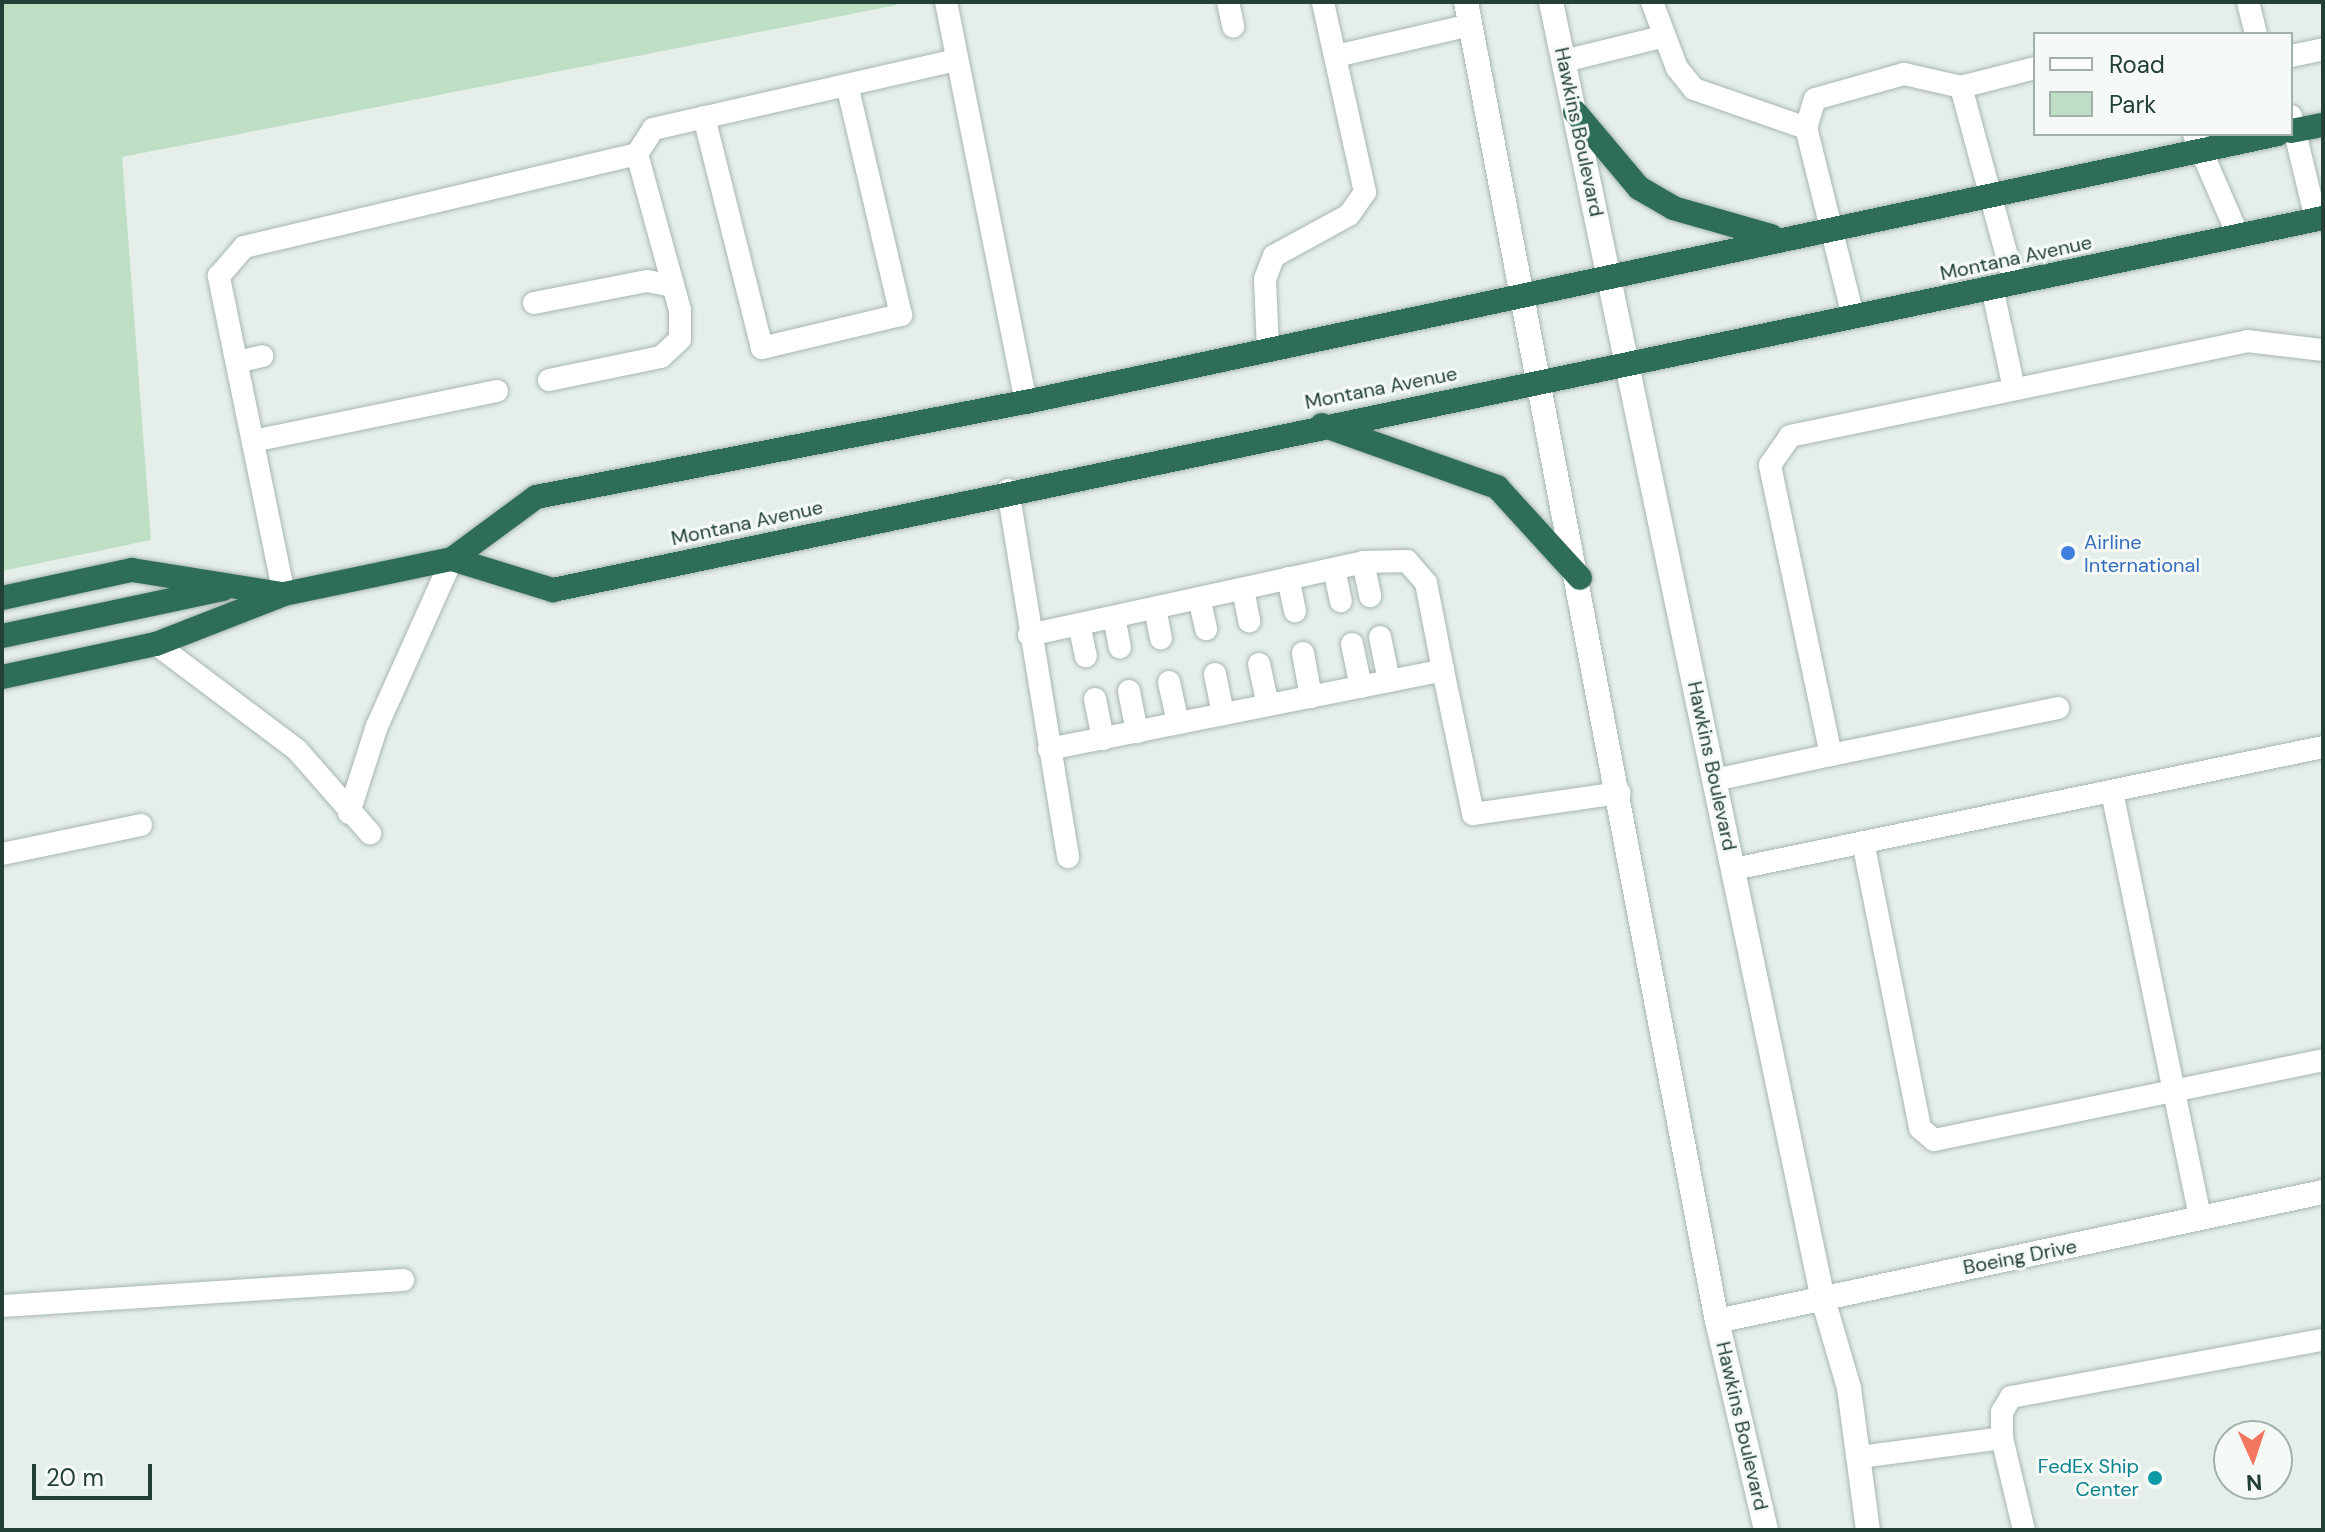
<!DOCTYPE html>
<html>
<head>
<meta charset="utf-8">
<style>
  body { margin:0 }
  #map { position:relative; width:2325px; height:1532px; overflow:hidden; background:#e5eee9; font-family:"DM Sans",sans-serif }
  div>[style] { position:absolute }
  .green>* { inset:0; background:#bedfc4 }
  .roads { filter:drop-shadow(0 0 2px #a7b6b0) drop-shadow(0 0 2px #a7b6b0) }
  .lane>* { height:22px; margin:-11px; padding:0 11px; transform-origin:11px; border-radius:11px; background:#fff }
  .secondary>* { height:24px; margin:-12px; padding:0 12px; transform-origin:12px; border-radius:12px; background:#fff }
  .highway>* { height:24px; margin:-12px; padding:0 12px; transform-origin:12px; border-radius:12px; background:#2f6d5b }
  .dots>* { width:22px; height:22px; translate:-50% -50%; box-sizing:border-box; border:4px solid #f5faf7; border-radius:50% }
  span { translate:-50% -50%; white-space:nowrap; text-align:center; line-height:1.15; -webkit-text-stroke:6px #f5faf7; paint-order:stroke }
  .street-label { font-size:20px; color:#234036 }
  .shop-label { font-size:20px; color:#366cbe }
  .left { translate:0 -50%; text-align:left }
  .culture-label { font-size:20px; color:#0d838f }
  .right { translate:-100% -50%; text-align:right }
  .frame { position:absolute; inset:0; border:4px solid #234036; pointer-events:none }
  .legend { position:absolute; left:2033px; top:32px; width:260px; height:104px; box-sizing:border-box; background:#f5faf7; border:2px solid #a1b0aa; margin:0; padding:10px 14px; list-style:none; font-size:24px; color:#234036 }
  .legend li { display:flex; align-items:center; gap:16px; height:40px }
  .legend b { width:40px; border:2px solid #a1b0aa }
  .north { position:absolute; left:2213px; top:1420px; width:80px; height:80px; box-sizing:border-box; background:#f5faf7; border:2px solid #a1b0aa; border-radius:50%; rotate:177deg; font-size:22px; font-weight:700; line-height:32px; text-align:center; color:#234036 }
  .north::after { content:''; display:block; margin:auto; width:28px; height:36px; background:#f3775e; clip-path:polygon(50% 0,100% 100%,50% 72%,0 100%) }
  .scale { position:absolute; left:32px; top:1464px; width:120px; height:36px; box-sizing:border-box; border:4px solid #234036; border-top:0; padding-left:10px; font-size:24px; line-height:28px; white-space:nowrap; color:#234036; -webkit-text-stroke:6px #f5faf7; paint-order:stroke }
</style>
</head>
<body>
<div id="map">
  <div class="green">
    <i style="clip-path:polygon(2px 2px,896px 2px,897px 5px,122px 157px,151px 540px,2px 571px)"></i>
  </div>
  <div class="roads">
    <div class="lane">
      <i style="left:946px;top:2px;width:408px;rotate:78.7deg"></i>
      <i style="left:1228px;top:2px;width:25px;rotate:78deg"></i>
      <i style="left:1652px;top:2px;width:71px;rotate:69.3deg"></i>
      <i style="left:1677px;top:68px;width:27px;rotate:51deg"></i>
      <i style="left:1694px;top:89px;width:119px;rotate:19.2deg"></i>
      <i style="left:2248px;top:2px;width:33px;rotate:76deg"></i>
      <i style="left:1336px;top:56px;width:138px;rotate:-13deg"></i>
      <i style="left:2291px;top:56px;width:33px;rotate:-12deg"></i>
      <i style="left:1564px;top:61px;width:101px;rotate:-13.8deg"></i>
      <i style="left:2291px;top:116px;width:106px;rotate:76.4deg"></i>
      <i style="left:704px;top:117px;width:238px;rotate:75.9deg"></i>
      <i style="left:762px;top:348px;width:143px;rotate:-13.4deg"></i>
      <i style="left:901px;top:315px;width:236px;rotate:-103.2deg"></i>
      <i style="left:2194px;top:134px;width:110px;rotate:66.5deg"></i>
      <i style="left:2014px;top:282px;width:202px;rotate:-105.2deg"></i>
      <i style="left:1961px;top:87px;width:76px;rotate:-14.4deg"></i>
      <i style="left:1992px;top:287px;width:104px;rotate:77.8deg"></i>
      <i style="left:534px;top:303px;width:115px;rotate:-11deg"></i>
      <i style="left:647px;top:281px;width:21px;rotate:11deg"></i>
      <i style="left:1853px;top:316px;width:194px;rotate:-104deg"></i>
      <i style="left:1806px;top:128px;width:30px;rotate:-73deg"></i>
      <i style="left:1815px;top:99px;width:92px;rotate:-15.7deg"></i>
      <i style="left:1904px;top:74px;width:58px;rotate:12.8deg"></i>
      <i style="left:1268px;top:351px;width:72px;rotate:-92.4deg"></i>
      <i style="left:1265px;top:279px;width:25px;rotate:-69deg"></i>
      <i style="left:1274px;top:256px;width:85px;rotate:-28.7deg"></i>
      <i style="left:1349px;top:215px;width:28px;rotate:-55deg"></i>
      <i style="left:1365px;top:192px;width:195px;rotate:-102.5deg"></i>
      <i style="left:237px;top:362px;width:26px;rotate:-13deg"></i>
      <i style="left:549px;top:380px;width:114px;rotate:-11.6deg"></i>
      <i style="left:661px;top:357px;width:26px;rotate:-43deg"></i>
      <i style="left:680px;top:339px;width:29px;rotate:-90deg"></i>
      <i style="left:680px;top:310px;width:162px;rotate:-105.4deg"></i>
      <i style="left:253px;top:441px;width:249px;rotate:-11.6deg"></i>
      <i style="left:1008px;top:490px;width:372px;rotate:80.7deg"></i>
      <i style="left:1363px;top:562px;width:35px;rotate:78deg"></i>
      <i style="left:1334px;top:569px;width:33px;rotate:78deg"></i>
      <i style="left:1288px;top:578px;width:34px;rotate:78deg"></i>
      <i style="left:1243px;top:589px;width:33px;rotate:79deg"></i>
      <i style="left:284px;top:594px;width:325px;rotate:-101.6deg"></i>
      <i style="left:219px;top:276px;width:38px;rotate:-49deg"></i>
      <i style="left:244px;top:247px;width:404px;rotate:-13.3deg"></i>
      <i style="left:637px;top:154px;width:30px;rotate:-57deg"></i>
      <i style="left:653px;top:129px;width:311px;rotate:-12.8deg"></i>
      <i style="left:1199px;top:598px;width:32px;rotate:77deg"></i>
      <i style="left:1155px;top:608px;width:31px;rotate:79deg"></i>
      <i style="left:1114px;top:617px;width:31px;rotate:79deg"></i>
      <i style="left:1079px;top:624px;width:33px;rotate:78deg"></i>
      <i style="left:1029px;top:635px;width:342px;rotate:-12.3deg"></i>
      <i style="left:1363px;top:562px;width:44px;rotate:-1.3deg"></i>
      <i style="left:1407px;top:561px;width:29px;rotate:49deg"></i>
      <i style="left:1426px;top:583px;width:89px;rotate:78.9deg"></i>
      <i style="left:1380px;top:637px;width:45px;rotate:78.4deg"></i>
      <i style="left:156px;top:644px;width:176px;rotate:36.9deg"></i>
      <i style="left:297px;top:750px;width:111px;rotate:48.7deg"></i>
      <i style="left:1352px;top:644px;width:44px;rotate:78.2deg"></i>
      <i style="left:1303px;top:653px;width:45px;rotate:79.7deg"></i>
      <i style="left:1259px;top:664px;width:42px;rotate:77.6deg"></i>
      <i style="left:1215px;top:674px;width:41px;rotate:78.7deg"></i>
      <i style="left:1169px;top:682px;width:42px;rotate:77.6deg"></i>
      <i style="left:1129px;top:691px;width:42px;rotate:79deg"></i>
      <i style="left:1095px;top:699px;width:41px;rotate:78.7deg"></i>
      <i style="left:1049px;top:749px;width:402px;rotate:-11.3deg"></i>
      <i style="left:1443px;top:670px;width:147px;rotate:78.2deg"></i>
      <i style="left:1473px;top:814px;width:148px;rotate:-8.2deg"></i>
      <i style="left:1831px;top:755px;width:232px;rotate:-11.7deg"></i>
      <i style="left:1715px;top:780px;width:119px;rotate:-12.2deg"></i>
      <i style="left:1831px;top:755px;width:296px;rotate:-101.9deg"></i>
      <i style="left:1770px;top:465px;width:35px;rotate:-55deg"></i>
      <i style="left:1790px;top:436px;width:467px;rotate:-11.7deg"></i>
      <i style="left:2247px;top:341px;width:77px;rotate:6.8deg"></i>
      <i style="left:2112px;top:792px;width:434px;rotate:78.3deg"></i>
      <i style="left:349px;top:813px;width:91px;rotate:-72.2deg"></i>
      <i style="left:377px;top:726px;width:183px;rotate:-65.8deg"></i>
      <i style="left:1863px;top:842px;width:292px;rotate:78.7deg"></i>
      <i style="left:1920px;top:1128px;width:18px;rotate:41deg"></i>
      <i style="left:1934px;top:1140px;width:397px;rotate:-11.6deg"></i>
      <i style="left:2px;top:854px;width:142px;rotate:-11.8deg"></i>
      <i style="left:1734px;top:869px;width:602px;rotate:-11.7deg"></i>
      <i style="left:2px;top:1306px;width:402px;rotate:-3.7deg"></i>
      <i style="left:2002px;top:1438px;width:26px;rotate:-90deg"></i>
      <i style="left:2002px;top:1412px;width:17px;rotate:-59deg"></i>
      <i style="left:2011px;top:1397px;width:317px;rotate:-10.4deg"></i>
      <i style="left:1860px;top:1457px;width:143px;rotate:-7.6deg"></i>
      <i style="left:2002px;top:1438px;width:95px;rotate:76.6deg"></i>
    </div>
    <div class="secondary">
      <i style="left:1466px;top:2px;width:1343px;rotate:79.23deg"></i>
      <i style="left:1717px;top:1321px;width:215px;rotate:76.8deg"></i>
      <i style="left:1551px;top:2px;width:1325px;rotate:78.16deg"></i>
      <i style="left:1823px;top:1299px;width:93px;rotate:73.7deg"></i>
      <i style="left:1849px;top:1388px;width:143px;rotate:82.4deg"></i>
      <i style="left:1717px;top:1321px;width:620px;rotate:-12.02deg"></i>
    </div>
    <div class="highway">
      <i style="left:1575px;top:112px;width:99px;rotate:49.9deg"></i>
      <i style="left:1639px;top:188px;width:39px;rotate:30deg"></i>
      <i style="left:1673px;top:208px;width:102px;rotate:15.9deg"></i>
      <i style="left:2291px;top:131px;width:33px;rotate:-11deg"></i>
      <i style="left:1322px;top:425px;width:186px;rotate:19.5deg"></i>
      <i style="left:1497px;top:487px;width:123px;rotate:47.6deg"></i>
      <i style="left:452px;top:559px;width:106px;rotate:17.1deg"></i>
      <i style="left:553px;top:590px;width:1809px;rotate:-11.87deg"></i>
      <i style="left:2px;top:598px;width:133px;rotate:-12.2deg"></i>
      <i style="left:132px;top:570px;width:152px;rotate:9.1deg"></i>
      <i style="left:2px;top:636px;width:226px;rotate:-12deg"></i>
      <i style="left:2px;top:677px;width:157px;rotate:-12.1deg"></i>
      <i style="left:156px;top:644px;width:137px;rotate:-21.3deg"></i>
      <i style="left:284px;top:594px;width:172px;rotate:-11.8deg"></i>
      <i style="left:452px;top:559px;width:104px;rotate:-36.4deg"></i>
      <i style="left:536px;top:497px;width:499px;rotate:-11deg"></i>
      <i style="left:1026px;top:402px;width:1280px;rotate:-12.08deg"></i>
    </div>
  </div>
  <div class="dots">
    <i style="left:2068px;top:553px;background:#3f7fe0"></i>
    <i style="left:2155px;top:1478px;background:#0f9aa8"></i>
  </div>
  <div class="street-label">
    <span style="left:1579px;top:132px;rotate:78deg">Hawkins Boulevard</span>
    <span style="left:2016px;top:258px;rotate:-12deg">Montana Avenue</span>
    <span style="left:1381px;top:388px;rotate:-11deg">Montana Avenue</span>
    <span style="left:747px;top:523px;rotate:-12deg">Montana Avenue</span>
    <span style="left:1712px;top:766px;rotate:78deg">Hawkins Boulevard</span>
    <span style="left:2020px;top:1257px;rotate:-11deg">Boeing Drive</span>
    <span style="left:1742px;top:1426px;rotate:77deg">Hawkins Boulevard</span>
  </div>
  <div class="shop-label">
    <span class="left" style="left:2084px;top:554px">Airline<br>International</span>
  </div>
  <div class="culture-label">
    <span class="right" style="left:2139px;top:1478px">FedEx Ship<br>Center</span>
  </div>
  <div class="frame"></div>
  <ul class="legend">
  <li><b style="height:10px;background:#fff"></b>Road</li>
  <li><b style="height:22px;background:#bedfc4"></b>Park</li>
  </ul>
  <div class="north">N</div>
  <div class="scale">20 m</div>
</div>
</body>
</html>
